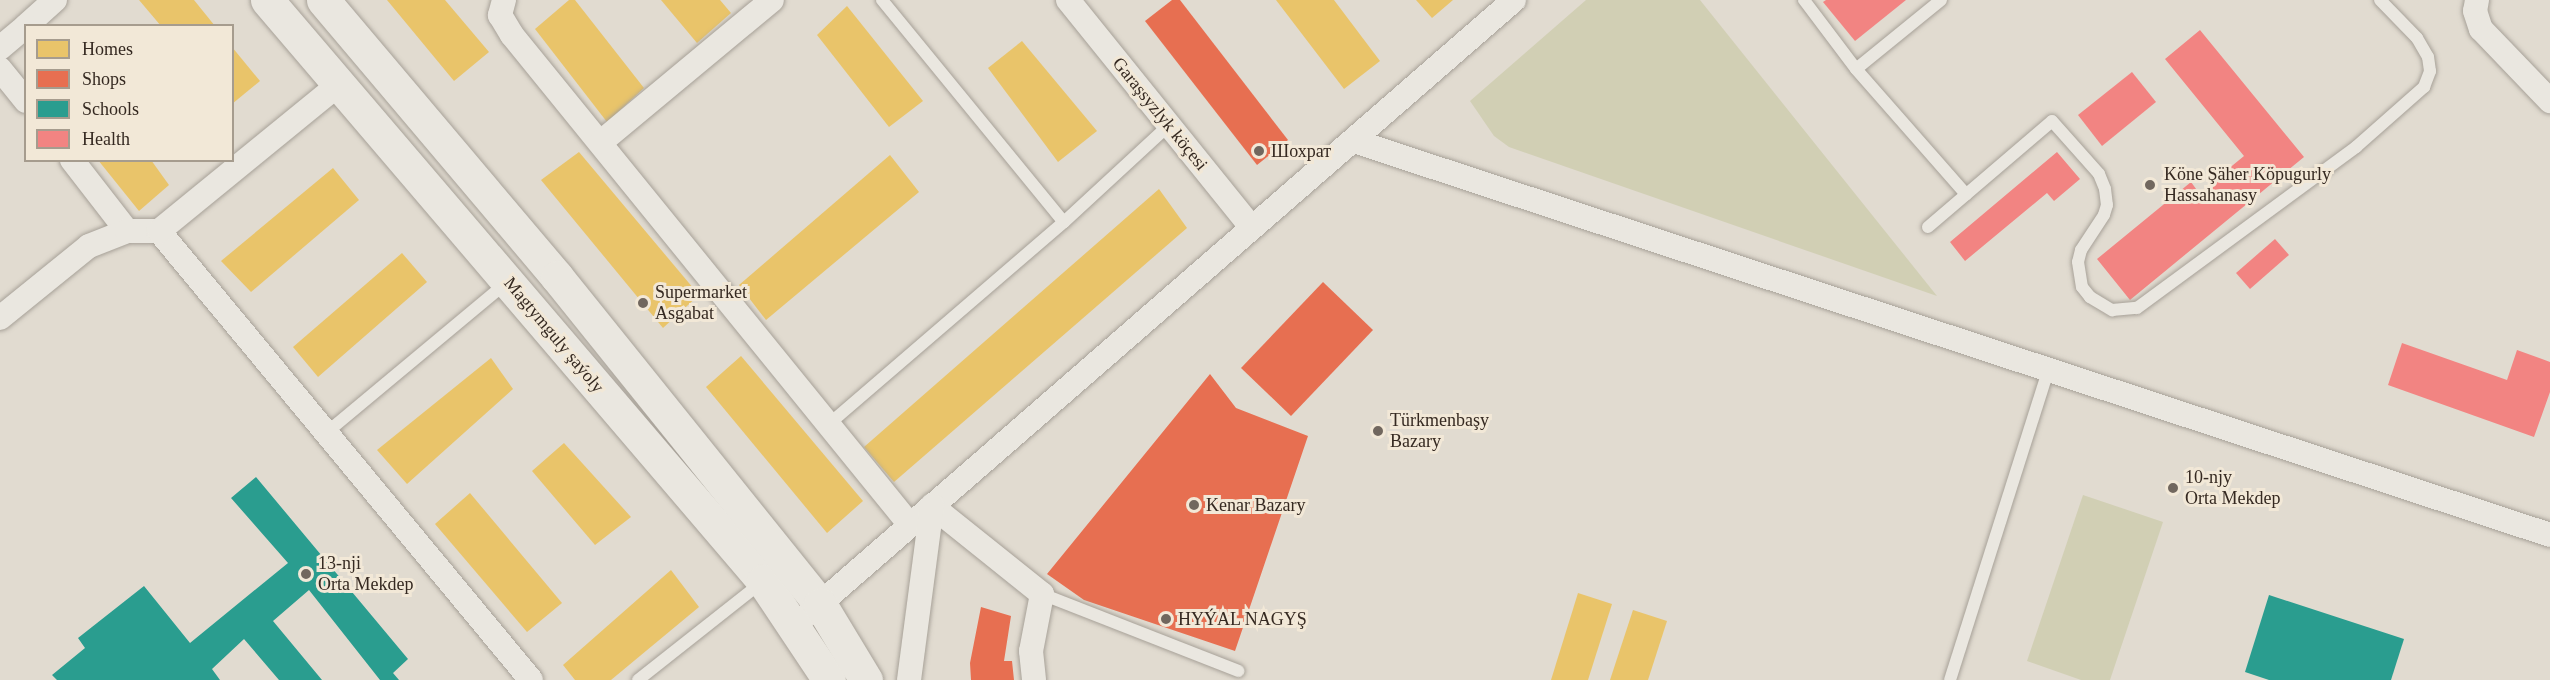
<!DOCTYPE html>
<html>
<head>
<meta charset="utf-8">
<style>
  body { margin:0 }
  #map { position:relative; width:2550px; height:680px; overflow:hidden; background:#e1dbd0; font-family:"Times New Roman",serif }
  div>[style] { position:absolute }
  .green>* { inset:0; background:#d1cfb4 }
  .homes>* { inset:0; background:#e9c46a }
  .shops>* { inset:0; background:#e76f51 }
  .schools>* { inset:0; background:#2a9d8f }
  .health>* { inset:0; background:#f28482 }
  .roads { filter:drop-shadow(0 0 2px #a7a198) drop-shadow(0 0 2px #a7a198) }
  .lane>* { height:12px; margin:-6px; padding:0 6px; transform-origin:6px; border-radius:6px; background:#eae7e0 }
  .street>* { height:24px; margin:-12px; padding:0 12px; transform-origin:12px; border-radius:12px; background:#eae7e0 }
  .secondary>* { height:33px; margin:-16.5px; padding:0 16.5px; transform-origin:16.5px; border-radius:16.5px; background:#eae7e0 }
  .dots>* { width:16px; height:16px; translate:-50% -50%; box-sizing:border-box; border:3px solid #f2e8d7; border-radius:50% }
  span { translate:-50% -50%; white-space:nowrap; text-align:center; line-height:1.15; -webkit-text-stroke:6px #f2e8d7; paint-order:stroke }
  .street-label { font-size:18px; color:#352921 }
  .poi-label { font-size:18px; color:#352921 }
  .left { translate:0 -50%; text-align:left }
  .legend { position:absolute; left:24px; top:24px; width:210px; height:138px; box-sizing:border-box; background:#f2e8d7; border:2px solid #a69c8e; margin:0; padding:8px 10px; list-style:none; font-size:18px; color:#352921 }
  .legend li { display:flex; align-items:center; gap:12px; height:30px }
  .legend b { width:30px; border:2px solid #a69c8e }
</style>
</head>
<body>
<div id="map">
  <div class="green">
    <i style="clip-path:polygon(1586px 0,1700px 0,1937px 296px,1509px 147px,1494px 136px,1470px 101px)"></i>
    <i style="clip-path:polygon(2083px 495px,2163px 522px,2110px 680px,2081px 680px,2027px 661px)"></i>
  </div>
  <div class="homes">
    <i style="clip-path:polygon(139px 0,194px 0,215px 26px,161px 26px)"></i>
    <i style="clip-path:polygon(387px 0,445px 0,489px 52px,454px 81px)"></i>
    <i style="clip-path:polygon(569px 0,575px 0,644px 88px,607px 122px,535px 29px)"></i>
    <i style="clip-path:polygon(661px 0,720px 0,731px 13px,697px 43px)"></i>
    <i style="clip-path:polygon(1276px 0,1334px 0,1380px 61px,1344px 89px)"></i>
    <i style="clip-path:polygon(1416px 0,1453px 0,1432px 18px)"></i>
    <i style="clip-path:polygon(847px 6px,923px 101px,889px 127px,817px 35px)"></i>
    <i style="clip-path:polygon(1022px 41px,1097px 131px,1058px 162px,988px 68px)"></i>
    <i style="clip-path:polygon(232px 47px,260px 81px,232px 104px)"></i>
    <i style="clip-path:polygon(579px 152px,699px 295px,663px 328px,541px 180px)"></i>
    <i style="clip-path:polygon(890px 155px,919px 192px,766px 320px,739px 285px)"></i>
    <i style="clip-path:polygon(98px 160px,151px 160px,169px 185px,139px 211px)"></i>
    <i style="clip-path:polygon(333px 168px,359px 200px,251px 292px,221px 261px)"></i>
    <i style="clip-path:polygon(1159px 189px,1187px 228px,894px 482px,864px 447px)"></i>
    <i style="clip-path:polygon(402px 253px,427px 282px,318px 377px,293px 347px)"></i>
    <i style="clip-path:polygon(741px 356px,863px 501px,827px 533px,706px 387px)"></i>
    <i style="clip-path:polygon(491px 358px,513px 389px,407px 484px,377px 450px)"></i>
    <i style="clip-path:polygon(564px 443px,631px 517px,595px 545px,532px 471px)"></i>
    <i style="clip-path:polygon(470px 493px,562px 603px,527px 632px,435px 524px)"></i>
    <i style="clip-path:polygon(671px 570px,699px 607px,611px 680px,575px 680px,563px 665px)"></i>
    <i style="clip-path:polygon(1578px 593px,1612px 604px,1588px 680px,1551px 680px)"></i>
    <i style="clip-path:polygon(1633px 610px,1667px 621px,1648px 680px,1610px 680px)"></i>
  </div>
  <div class="shops">
    <i style="clip-path:polygon(1172px 0,1180px 0,1288px 140px,1257px 165px,1145px 21px)"></i>
    <i style="clip-path:polygon(1323px 282px,1373px 330px,1291px 416px,1241px 368px)"></i>
    <i style="clip-path:polygon(1210px 374px,1236px 408px,1308px 436px,1235px 651px,1084px 600px,1047px 574px)"></i>
    <i style="clip-path:polygon(981px 607px,1011px 616px,1004px 661px,1012px 661px,1014px 680px,971px 680px,970px 663px)"></i>
  </div>
  <div class="schools">
    <i style="clip-path:polygon(256px 477px,408px 659px,393px 673px,399px 680px,380px 680px,309px 590px,273px 621px,322px 680px,279px 680px,244px 639px,212px 669px,220px 680px,57px 680px,52px 675px,85px 648px,78px 638px,144px 586px,190px 643px,288px 563px,231px 498px)"></i>
    <i style="clip-path:polygon(2269px 595px,2404px 639px,2391px 680px,2269px 680px,2245px 672px)"></i>
  </div>
  <div class="health">
    <i style="clip-path:polygon(1826px 0,1906px 0,1855px 41px,1823px 2px)"></i>
    <i style="clip-path:polygon(2200px 30px,2304px 157px,2130px 300px,2097px 259px,2191px 182px,2199px 193px,2244px 156px,2165px 59px)"></i>
    <i style="clip-path:polygon(2132px 72px,2156px 102px,2102px 146px,2078px 115px)"></i>
    <i style="clip-path:polygon(2057px 152px,2080px 179px,2054px 201px,2047px 193px,1965px 261px,1950px 242px)"></i>
    <i style="clip-path:polygon(2275px 239px,2289px 255px,2250px 289px,2236px 273px)"></i>
    <i style="clip-path:polygon(2402px 343px,2507px 380px,2517px 350px,2550px 362px,2550px 392px,2534px 437px,2388px 385px)"></i>
  </div>
  <div class="roads">
    <div class="lane">
      <i style="left:882px;top:0;width:287px;rotate:50.7deg"></i>
      <i style="left:1804px;top:0;width:86px;rotate:53deg"></i>
      <i style="left:1941px;top:0;width:109px;rotate:140.9deg"></i>
      <i style="left:1856px;top:69px;width:167px;rotate:48.7deg"></i>
      <i style="left:1928px;top:227px;width:163px;rotate:-40.5deg"></i>
      <i style="left:2052px;top:121px;width:71px;rotate:48.4deg"></i>
      <i style="left:2099px;top:174px;width:16px;rotate:68deg"></i>
      <i style="left:2105px;top:189px;width:16px;rotate:83deg"></i>
      <i style="left:2107px;top:205px;width:10px;rotate:107deg"></i>
      <i style="left:2104px;top:215px;width:42px;rotate:123.3deg"></i>
      <i style="left:2081px;top:250px;width:12px;rotate:104deg"></i>
      <i style="left:2078px;top:262px;width:25px;rotate:81deg"></i>
      <i style="left:2082px;top:287px;width:13px;rotate:51deg"></i>
      <i style="left:2090px;top:297px;width:26px;rotate:31deg"></i>
      <i style="left:2112px;top:310px;width:25px;rotate:-5deg"></i>
      <i style="left:2137px;top:308px;width:272px;rotate:-36.3deg"></i>
      <i style="left:2356px;top:147px;width:91px;rotate:-41.4deg"></i>
      <i style="left:2424px;top:87px;width:17px;rotate:-69deg"></i>
      <i style="left:2430px;top:71px;width:14px;rotate:-98deg"></i>
      <i style="left:2428px;top:57px;width:22px;rotate:-120deg"></i>
      <i style="left:2417px;top:38px;width:53px;rotate:-134.2deg"></i>
      <i style="left:829px;top:424px;width:310px;rotate:-40.7deg"></i>
      <i style="left:1064px;top:222px;width:143px;rotate:-42.7deg"></i>
      <i style="left:326px;top:433px;width:236px;rotate:-39.8deg"></i>
      <i style="left:1042px;top:594px;width:211px;rotate:21.4deg"></i>
      <i style="left:638px;top:680px;width:158px;rotate:-38.3deg"></i>
      <i style="left:1950px;top:680px;width:327px;rotate:-72.4deg"></i>
    </div>
    <div class="street">
      <i style="left:504px;top:0;width:16px;rotate:105deg"></i>
      <i style="left:500px;top:15px;width:23px;rotate:59deg"></i>
      <i style="left:512px;top:35px;width:631px;rotate:50.91deg"></i>
      <i style="left:1068px;top:0;width:292px;rotate:51.1deg"></i>
      <i style="left:2477px;top:0;width:11px;rotate:100deg"></i>
      <i style="left:2475px;top:11px;width:19px;rotate:72deg"></i>
      <i style="left:2481px;top:29px;width:100px;rotate:46.2deg"></i>
      <i style="left:26px;top:26px;width:39px;rotate:-42deg"></i>
      <i style="left:0;top:48px;width:34px;rotate:-40deg"></i>
      <i style="left:0;top:69px;width:41px;rotate:50.9deg"></i>
      <i style="left:1354px;top:141px;width:1259px;rotate:18.23deg"></i>
      <i style="left:601px;top:142px;width:222px;rotate:-39.7deg"></i>
      <i style="left:72px;top:160px;width:90px;rotate:52.2deg"></i>
      <i style="left:159px;top:231px;width:583px;rotate:50.36deg"></i>
      <i style="left:0;top:318px;width:114px;rotate:-39deg"></i>
      <i style="left:89px;top:246px;width:41px;rotate:-21.5deg"></i>
      <i style="left:127px;top:231px;width:32px"></i>
      <i style="left:159px;top:231px;width:230px;rotate:-39.2deg"></i>
      <i style="left:932px;top:506px;width:141px;rotate:38.7deg"></i>
      <i style="left:1042px;top:594px;width:58px;rotate:100.9deg"></i>
      <i style="left:1031px;top:651px;width:29px;rotate:84deg"></i>
      <i style="left:807px;top:615px;width:937px;rotate:-41.02deg"></i>
      <i style="left:909px;top:680px;width:176px;rotate:-82.5deg"></i>
    </div>
    <div class="secondary">
      <i style="left:267px;top:0;width:764px;rotate:49.51deg"></i>
      <i style="left:763px;top:581px;width:119px;rotate:56.3deg"></i>
      <i style="left:323px;top:0;width:363px;rotate:49.8deg"></i>
      <i style="left:557px;top:277px;width:420px;rotate:51.2deg"></i>
      <i style="left:820px;top:604px;width:89px;rotate:58.8deg"></i>
    </div>
  </div>
  <div class="dots">
    <i style="left:1259px;top:151px;background:#71675e"></i>
    <i style="left:2150px;top:185px;background:#71675e"></i>
    <i style="left:643px;top:303px;background:#71675e"></i>
    <i style="left:1378px;top:431px;background:#71675e"></i>
    <i style="left:2173px;top:488px;background:#71675e"></i>
    <i style="left:1194px;top:505px;background:#71675e"></i>
    <i style="left:306px;top:574px;background:#71675e"></i>
    <i style="left:1166px;top:619px;background:#71675e"></i>
  </div>
  <div class="street-label">
    <span style="left:1160px;top:114px;rotate:51deg">Garaşsyzlyk köçesi</span>
    <span style="left:554px;top:335px;rotate:50deg">Magtymguly şaýoly</span>
  </div>
  <div class="poi-label">
    <span class="left" style="left:1271px;top:151px">Шохрат</span>
    <span class="left" style="left:2164px;top:185px">Köne Şäher Köpugurly<br>Hassahanasy</span>
    <span class="left" style="left:655px;top:303px">Supermarket<br>Asgabat</span>
    <span class="left" style="left:1390px;top:431px">Türkmenbaşy<br>Bazary</span>
    <span class="left" style="left:2185px;top:488px">10-njy<br>Orta Mekdep</span>
    <span class="left" style="left:1206px;top:505px">Kenar Bazary</span>
    <span class="left" style="left:318px;top:574px">13-nji<br>Orta Mekdep</span>
    <span class="left" style="left:1178px;top:619px">HYÝAL NAGYŞ</span>
  </div>
  <ul class="legend">
  <li><b style="height:16px;background:#e9c46a"></b>Homes</li>
  <li><b style="height:16px;background:#e76f51"></b>Shops</li>
  <li><b style="height:16px;background:#2a9d8f"></b>Schools</li>
  <li><b style="height:16px;background:#f28482"></b>Health</li>
  </ul>
</div>
</body>
</html>
